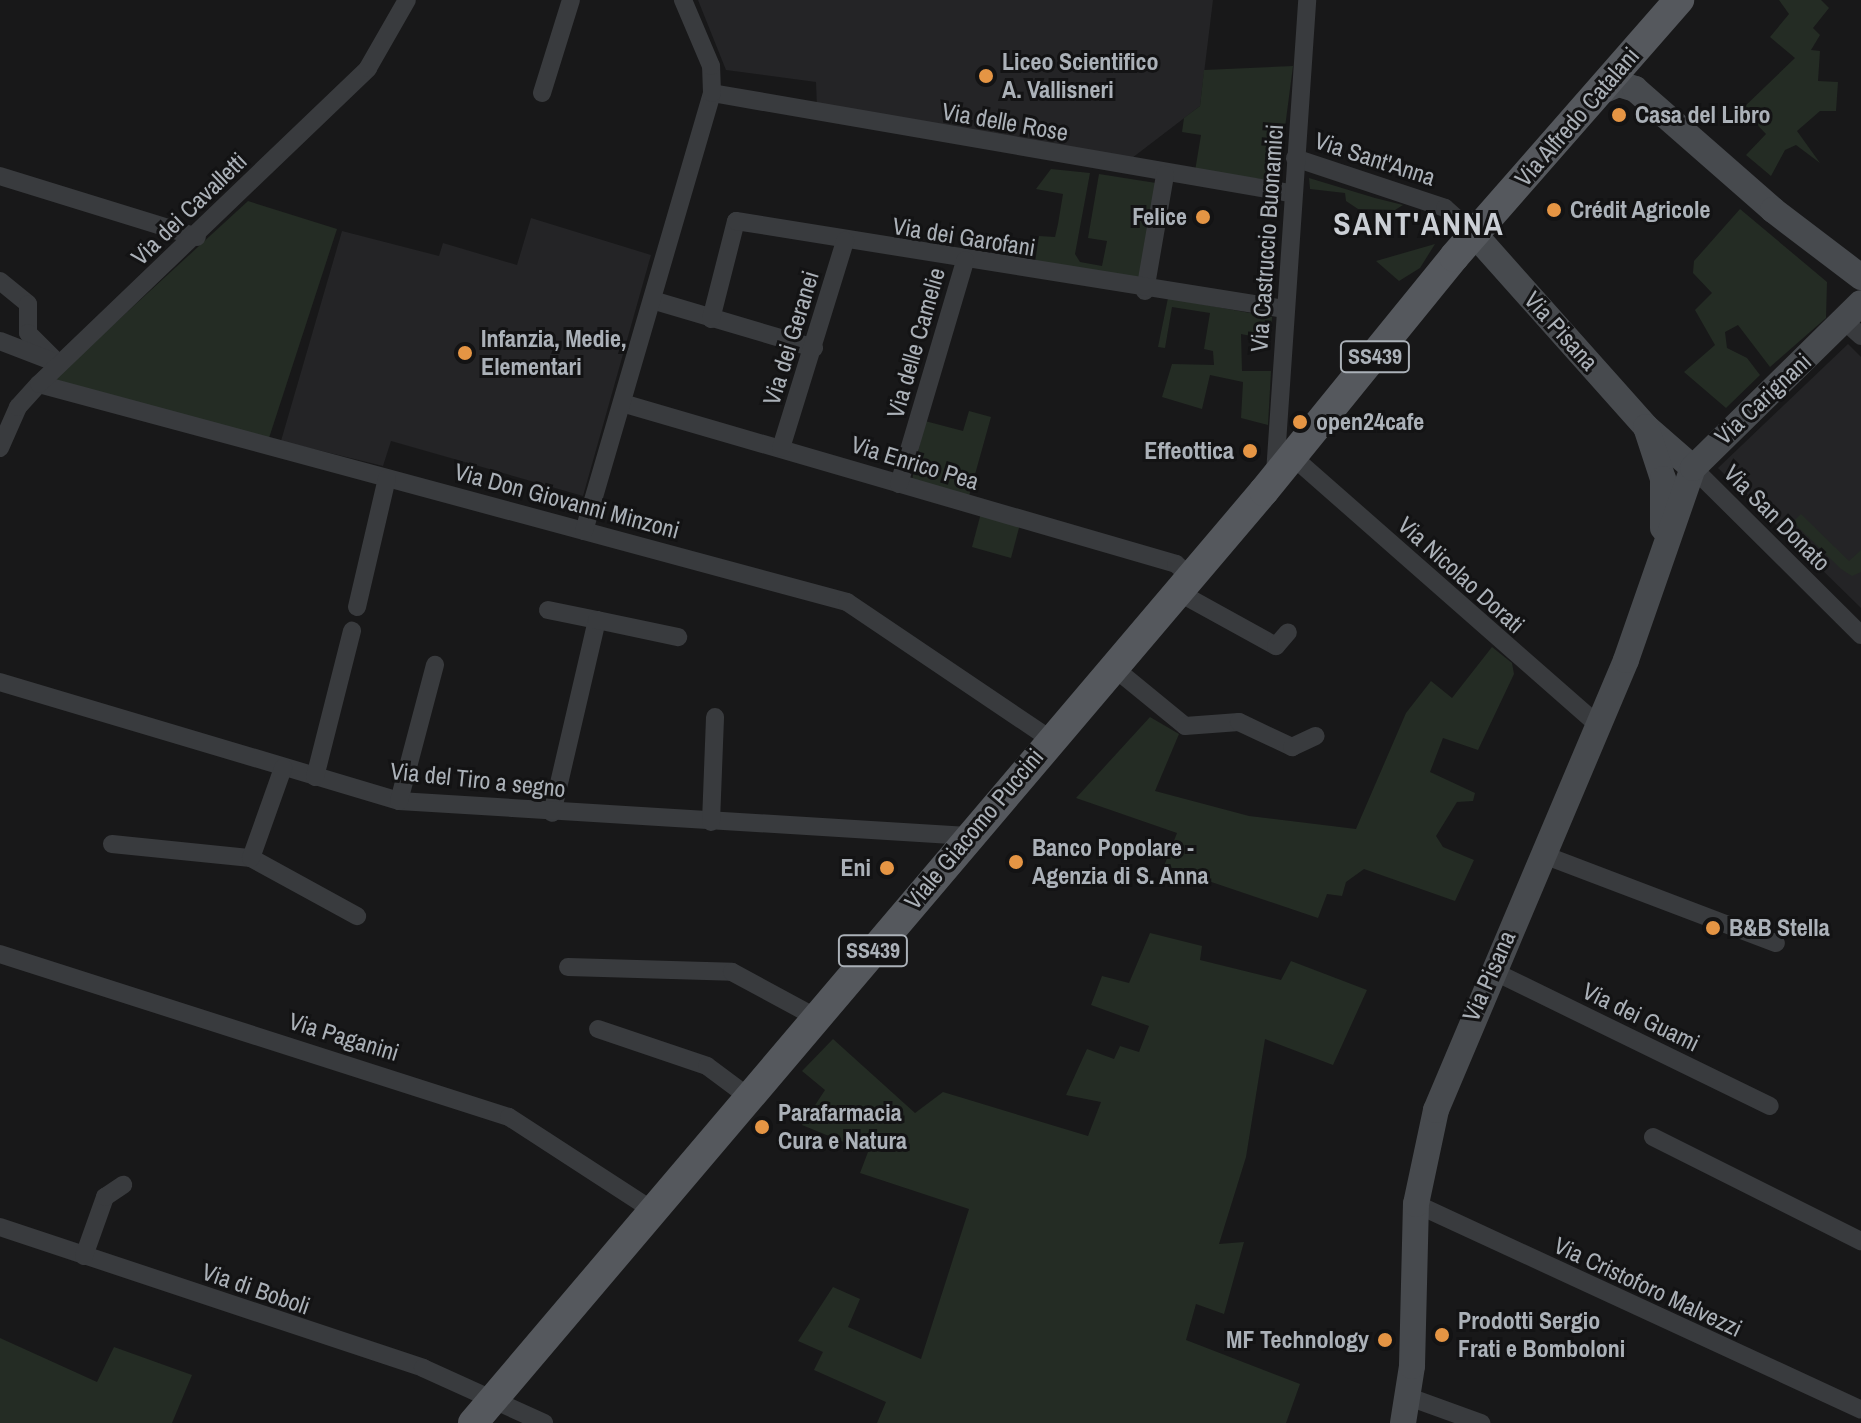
<!DOCTYPE html>
<html>
<head>
<meta charset="utf-8">
<style>
  body { margin:0 }
  #map { position:relative; width:1861px; height:1423px; overflow:hidden; background:#181819; font-family:"Archivo Narrow",sans-serif }
  div>[style] { position:absolute }
  .built>* { inset:0; background:#242426 }
  .green>* { inset:0; background:#242c24 }
  .minor>* { height:18px; margin:-9px; padding:0 9px; transform-origin:9px; border-radius:9px; background:#393b3e }
  .secondary>* { height:26px; margin:-13px; padding:0 13px; transform-origin:13px; border-radius:13px; background:#474a4e }
  .primary>* { height:30px; margin:-15px; padding:0 15px; transform-origin:15px; border-radius:15px; background:#55585d }
  .dots>* { width:22px; height:22px; translate:-50% -50%; box-sizing:border-box; border:4px solid #131314; border-radius:50% }
  span { translate:-50% -50%; white-space:nowrap; text-align:center; line-height:1.15; -webkit-text-stroke:6px #131314; paint-order:stroke }
  .shield-label span { padding:2px 6px; background:#131314; border:2px solid; border-radius:6px; -webkit-text-stroke-width:0 }
  .shield-label { font-size:22px; color:#abb1b8; font-weight:700 }
  .poi-label { font-size:24px; color:#abb1b8; font-weight:700 }
  .left { translate:0 -50%; text-align:left }
  .right { translate:-100% -50%; text-align:right }
  .street-label { font-size:24px; color:#abb1b8 }
  .district-label { font-size:32px; color:#cbcfd5; font-weight:700; letter-spacing:2px }
</style>
</head>
<body>
<div id="map">
  <div class="built">
    <i style="clip-path:polygon(698px 0,1213px 0,1200px 106px,1132px 158px,817px 108px,816px 82px,726px 70px)"></i>
    <i style="clip-path:polygon(531px 218px,651px 255px,583px 496px,391px 441px,383px 466px,281px 441px,342px 231px,439px 256px,443px 243px,517px 265px)"></i>
    <i style="clip-path:polygon(1848px 344px,1861px 357px,1861px 608px,1718px 468px)"></i>
  </div>
  <div class="green">
    <i style="clip-path:polygon(1779px 0,1821px 0,1829px 8px,1813px 28px,1820px 35px,1811px 50px,1820px 51px,1818px 81px,1838px 82px,1836px 111px,1820px 111px,1797px 131px,1820px 163px,1796px 145px,1785px 150px,1771px 176px,1746px 155px,1766px 134px,1742px 109px,1795px 58px,1770px 37px,1789px 14px)"></i>
    <i style="clip-path:polygon(1293px 66px,1278px 181px,1195px 171px,1201px 135px,1182px 132px,1184px 118px,1200px 106px,1204px 70px)"></i>
    <i style="clip-path:polygon(1051px 169px,1090px 173px,1075px 254px,1080px 262px,1102px 266px,1107px 241px,1088px 238px,1099px 174px,1156px 183px,1139px 280px,1035px 263px,1039px 236px,1055px 237px,1058px 224px,1063px 194px,1036px 189px)"></i>
    <i style="clip-path:polygon(1309px 178px,1375px 198px,1403px 205px,1395px 210px,1358px 209px,1346px 201px,1345px 193px,1310px 189px)"></i>
    <i style="clip-path:polygon(248px 201px,337px 229px,269px 438px,53px 380px)"></i>
    <i style="clip-path:polygon(1740px 209px,1827px 282px,1826px 318px,1770px 367px,1738px 325px,1725px 332px,1727px 348px,1747px 358px,1760px 375px,1726px 408px,1684px 372px,1715px 345px,1695px 310px,1712px 293px,1693px 273px,1694px 261px)"></i>
    <i style="clip-path:polygon(1435px 244px,1420px 268px,1399px 281px,1376px 261px)"></i>
    <i style="clip-path:polygon(1168px 298px,1272px 317px,1271px 340px,1241px 334px,1242px 371px,1271px 371px,1268px 425px,1241px 418px,1243px 382px,1210px 375px,1202px 409px,1162px 397px,1172px 364px,1214px 365px,1213px 351px,1204px 349px,1210px 313px,1172px 307px,1165px 348px,1158px 347px)"></i>
    <i style="clip-path:polygon(969px 411px,991px 417px,969px 496px,912px 480px,925px 421px,963px 431px)"></i>
    <i style="clip-path:polygon(981px 513px,1020px 524px,1011px 558px,972px 547px)"></i>
    <i style="clip-path:polygon(1801px 514px,1849px 561px,1861px 550px,1861px 572px,1852px 576px,1841px 569px,1793px 522px)"></i>
    <i style="clip-path:polygon(1492px 647px,1512px 663px,1514px 674px,1478px 750px,1443px 738px,1430px 772px,1475px 793px,1473px 801px,1457px 802px,1436px 836px,1443px 847px,1474px 860px,1455px 901px,1364px 869px,1346px 882px,1342px 896px,1327px 894px,1318px 918px,1164px 866px,1177px 833px,1076px 798px,1150px 717px,1179px 734px,1155px 791px,1249px 816px,1356px 829px,1406px 713px,1431px 681px,1452px 698px)"></i>
    <i style="clip-path:polygon(1150px 933px,1202px 946px,1200px 960px,1281px 980px,1291px 961px,1367px 990px,1333px 1065px,1265px 1039px,1246px 1157px,1219px 1244px,1244px 1242px,1224px 1314px,1196px 1304px,1186px 1340px,1300px 1384px,1286px 1423px,877px 1423px,886px 1402px,814px 1370px,823px 1352px,798px 1341px,833px 1287px,860px 1299px,848px 1327px,921px 1359px,969px 1209px,860px 1173px,868px 1152px,802px 1125px,825px 1090px,802px 1071px,833px 1039px,915px 1113px,943px 1092px,1088px 1136px,1101px 1102px,1066px 1095px,1087px 1049px,1114px 1059px,1120px 1046px,1139px 1052px,1149px 1026px,1091px 1005px,1102px 976px,1129px 983px)"></i>
    <i style="clip-path:polygon(0 1338px,97px 1382px,114px 1347px,192px 1375px,172px 1423px,0 1423px)"></i>
  </div>
  <div class="minor">
    <i style="left:542px;top:93px;width:97px;rotate:-72.7deg"></i>
    <i style="left:712px;top:93px;width:587px;rotate:9.82deg"></i>
    <i style="left:1295px;top:158px;width:158px;rotate:18.4deg"></i>
    <i style="left:1445px;top:208px;width:40px;rotate:42deg"></i>
    <i style="left:0;top:176px;width:206px;rotate:17.2deg"></i>
    <i style="left:0;top:281px;width:36px;rotate:39deg"></i>
    <i style="left:28px;top:304px;width:29px;rotate:90deg"></i>
    <i style="left:28px;top:333px;width:44px;rotate:45deg"></i>
    <i style="left:1145px;top:291px;width:118px;rotate:-80.2deg"></i>
    <i style="left:652px;top:300px;width:169px;rotate:16.5deg"></i>
    <i style="left:711px;top:319px;width:101px;rotate:-75.7deg"></i>
    <i style="left:736px;top:221px;width:556px;rotate:9.11deg"></i>
    <i style="left:1850px;top:326px;width:15px;rotate:42deg"></i>
    <i style="left:0;top:341px;width:53px;rotate:21.2deg"></i>
    <i style="left:39px;top:384px;width:837px;rotate:15.1deg"></i>
    <i style="left:847px;top:602px;width:245px;rotate:34deg"></i>
    <i style="left:622px;top:403px;width:577px;rotate:16.2deg"></i>
    <i style="left:1176px;top:564px;width:20px;rotate:41deg"></i>
    <i style="left:0;top:448px;width:45px;rotate:-66.3deg"></i>
    <i style="left:18px;top:407px;width:31px;rotate:-48deg"></i>
    <i style="left:39px;top:384px;width:456px;rotate:-43.8deg"></i>
    <i style="left:368px;top:68px;width:78px;rotate:-60.2deg"></i>
    <i style="left:781px;top:448px;width:217px;rotate:-72.8deg"></i>
    <i style="left:1293px;top:457px;width:407px;rotate:41.3deg"></i>
    <i style="left:1693px;top:468px;width:237px;rotate:44.8deg"></i>
    <i style="left:1275px;top:473px;width:474px;rotate:-86.1deg"></i>
    <i style="left:899px;top:484px;width:233px;rotate:-73.5deg"></i>
    <i style="left:584px;top:531px;width:456px;rotate:-73.7deg"></i>
    <i style="left:712px;top:93px;width:27px;rotate:-92deg"></i>
    <i style="left:711px;top:66px;width:72px;rotate:-113deg"></i>
    <i style="left:1178px;top:592px;width:112px;rotate:28.9deg"></i>
    <i style="left:1276px;top:646px;width:18px;rotate:-49deg"></i>
    <i style="left:357px;top:607px;width:132px;rotate:-76.9deg"></i>
    <i style="left:548px;top:610px;width:50px;rotate:11.5deg"></i>
    <i style="left:597px;top:620px;width:198px;rotate:103.1deg"></i>
    <i style="left:597px;top:620px;width:83px;rotate:11.9deg"></i>
    <i style="left:1113px;top:667px;width:93px;rotate:39.3deg"></i>
    <i style="left:1185px;top:726px;width:54px;rotate:-4.2deg"></i>
    <i style="left:1239px;top:722px;width:59px;rotate:25.3deg"></i>
    <i style="left:1292px;top:747px;width:26px;rotate:-25deg"></i>
    <i style="left:0;top:682px;width:416px;rotate:16.6deg"></i>
    <i style="left:399px;top:801px;width:570px;rotate:3.52deg"></i>
    <i style="left:315px;top:777px;width:151px;rotate:-75.8deg"></i>
    <i style="left:399px;top:801px;width:141px;rotate:-75.2deg"></i>
    <i style="left:711px;top:822px;width:105px;rotate:-87.8deg"></i>
    <i style="left:112px;top:844px;width:140px;rotate:5.8deg"></i>
    <i style="left:251px;top:858px;width:121px;rotate:28.7deg"></i>
    <i style="left:1544px;top:855px;width:248px;rotate:20.8deg"></i>
    <i style="left:251px;top:858px;width:96px;rotate:-70.4deg"></i>
    <i style="left:0;top:954px;width:534px;rotate:17.76deg"></i>
    <i style="left:509px;top:1117px;width:173px;rotate:33deg"></i>
    <i style="left:568px;top:967px;width:164px;rotate:1.7deg"></i>
    <i style="left:732px;top:972px;width:97px;rotate:28.4deg"></i>
    <i style="left:1491px;top:970px;width:310px;rotate:26deg"></i>
    <i style="left:598px;top:1029px;width:115px;rotate:18.7deg"></i>
    <i style="left:707px;top:1066px;width:54px;rotate:36.7deg"></i>
    <i style="left:1653px;top:1137px;width:233px;rotate:26.6deg"></i>
    <i style="left:1416px;top:1204px;width:490px;rotate:24.8deg"></i>
    <i style="left:0;top:1227px;width:446px;rotate:18.4deg"></i>
    <i style="left:423px;top:1368px;width:133px;rotate:24.4deg"></i>
    <i style="left:84px;top:1256px;width:63px;rotate:-70.4deg"></i>
    <i style="left:105px;top:1197px;width:22px;rotate:-34deg"></i>
    <i style="left:1409px;top:1397px;width:77px;rotate:19.9deg"></i>
  </div>
  <div class="secondary">
    <i style="left:1595px;top:94px;width:26px;rotate:-23deg"></i>
    <i style="left:1619px;top:84px;width:17px;rotate:17deg"></i>
    <i style="left:1635px;top:89px;width:184px;rotate:41.2deg"></i>
    <i style="left:1773px;top:210px;width:111px;rotate:37.3deg"></i>
    <i style="left:1475px;top:235px;width:257px;rotate:48.3deg"></i>
    <i style="left:1646px;top:427px;width:62px;rotate:41.1deg"></i>
    <i style="left:1646px;top:427px;width:55px;rotate:71.9deg"></i>
    <i style="left:1663px;top:479px;width:49px;rotate:90deg"></i>
    <i style="left:1403px;top:1423px;width:58px;rotate:-81deg"></i>
    <i style="left:1412px;top:1366px;width:162px;rotate:-88.6deg"></i>
    <i style="left:1416px;top:1204px;width:96px;rotate:-78deg"></i>
    <i style="left:1436px;top:1110px;width:488px;rotate:-67.1deg"></i>
    <i style="left:1626px;top:660px;width:203px;rotate:-70.8deg"></i>
    <i style="left:1693px;top:468px;width:235px;rotate:-44.5deg"></i>
  </div>
  <div class="primary">
    <i style="left:473px;top:1423px;width:1222px;rotate:-49.68deg"></i>
    <i style="left:1264px;top:491px;width:301px;rotate:-50.9deg"></i>
    <i style="left:1454px;top:257px;width:342px;rotate:-48.8deg"></i>
  </div>
  <div class="dots">
    <i style="left:986px;top:76px;background:#e59544"></i>
    <i style="left:1619px;top:115px;background:#e59544"></i>
    <i style="left:1554px;top:210px;background:#e59544"></i>
    <i style="left:1203px;top:217px;background:#e59544"></i>
    <i style="left:465px;top:353px;background:#e59544"></i>
    <i style="left:1300px;top:422px;background:#e59544"></i>
    <i style="left:1250px;top:451px;background:#e59544"></i>
    <i style="left:1016px;top:862px;background:#e59544"></i>
    <i style="left:887px;top:868px;background:#e59544"></i>
    <i style="left:1713px;top:928px;background:#e59544"></i>
    <i style="left:762px;top:1127px;background:#e59544"></i>
    <i style="left:1442px;top:1335px;background:#e59544"></i>
    <i style="left:1385px;top:1340px;background:#e59544"></i>
  </div>
  <div class="shield-label">
    <span style="left:1375px;top:357px">SS439</span>
    <span style="left:873px;top:951px">SS439</span>
  </div>
  <div class="poi-label">
    <span class="left" style="left:1002px;top:76px">Liceo Scientifico<br>A. Vallisneri</span>
    <span class="left" style="left:1635px;top:115px">Casa del Libro</span>
    <span class="left" style="left:1570px;top:210px">Crédit Agricole</span>
    <span class="right" style="left:1187px;top:217px">Felice</span>
    <span class="left" style="left:481px;top:353px">Infanzia, Medie,<br>Elementari</span>
    <span class="left" style="left:1316px;top:422px">open24cafe</span>
    <span class="right" style="left:1234px;top:451px">Effeottica</span>
    <span class="left" style="left:1032px;top:862px">Banco Popolare -<br>Agenzia di S. Anna</span>
    <span class="right" style="left:871px;top:868px">Eni</span>
    <span class="left" style="left:1729px;top:928px">B&amp;B Stella</span>
    <span class="left" style="left:778px;top:1127px">Parafarmacia<br>Cura e Natura</span>
    <span class="left" style="left:1458px;top:1335px">Prodotti Sergio<br>Frati e Bomboloni</span>
    <span class="right" style="left:1369px;top:1340px">MF Technology</span>
  </div>
  <div class="street-label">
    <span style="left:1577px;top:117px;rotate:-49deg">Via Alfredo Catalani</span>
    <span style="left:1005px;top:122px;rotate:10deg">Via delle Rose</span>
    <span style="left:1375px;top:159px;rotate:18deg">Via Sant'Anna</span>
    <span style="left:189px;top:209px;rotate:-44deg">Via dei Cavalletti</span>
    <span style="left:964px;top:237px;rotate:9deg">Via dei Garofani</span>
    <span style="left:1267px;top:238px;rotate:-86deg">Via Castruccio Buonamici</span>
    <span style="left:1561px;top:331px;rotate:48deg">Via Pisana</span>
    <span style="left:791px;top:338px;rotate:-73deg">Via dei Geranei</span>
    <span style="left:916px;top:343px;rotate:-74deg">Via delle Camelie</span>
    <span style="left:1763px;top:399px;rotate:-43deg">Via Carignani</span>
    <span style="left:915px;top:463px;rotate:17deg">Via Enrico Pea</span>
    <span style="left:567px;top:501px;rotate:15deg">Via Don Giovanni Minzoni</span>
    <span style="left:1777px;top:518px;rotate:45deg">Via San Donato</span>
    <span style="left:1461px;top:575px;rotate:42deg">Via Nicolao Dorati</span>
    <span style="left:478px;top:780px;rotate:6deg">Via del Tiro a segno</span>
    <span style="left:974px;top:829px;rotate:-50deg">Viale Giacomo Puccini</span>
    <span style="left:1489px;top:976px;rotate:-66deg">Via Pisana</span>
    <span style="left:1641px;top:1017px;rotate:26deg">Via dei Guami</span>
    <span style="left:344px;top:1037px;rotate:17deg">Via Paganini</span>
    <span style="left:1648px;top:1287px;rotate:25deg">Via Cristoforo Malvezzi</span>
    <span style="left:256px;top:1289px;rotate:19deg">Via di Boboli</span>
  </div>
  <div class="district-label">
    <span style="left:1419px;top:224px">SANT'ANNA</span>
  </div>
</div>
</body>
</html>
